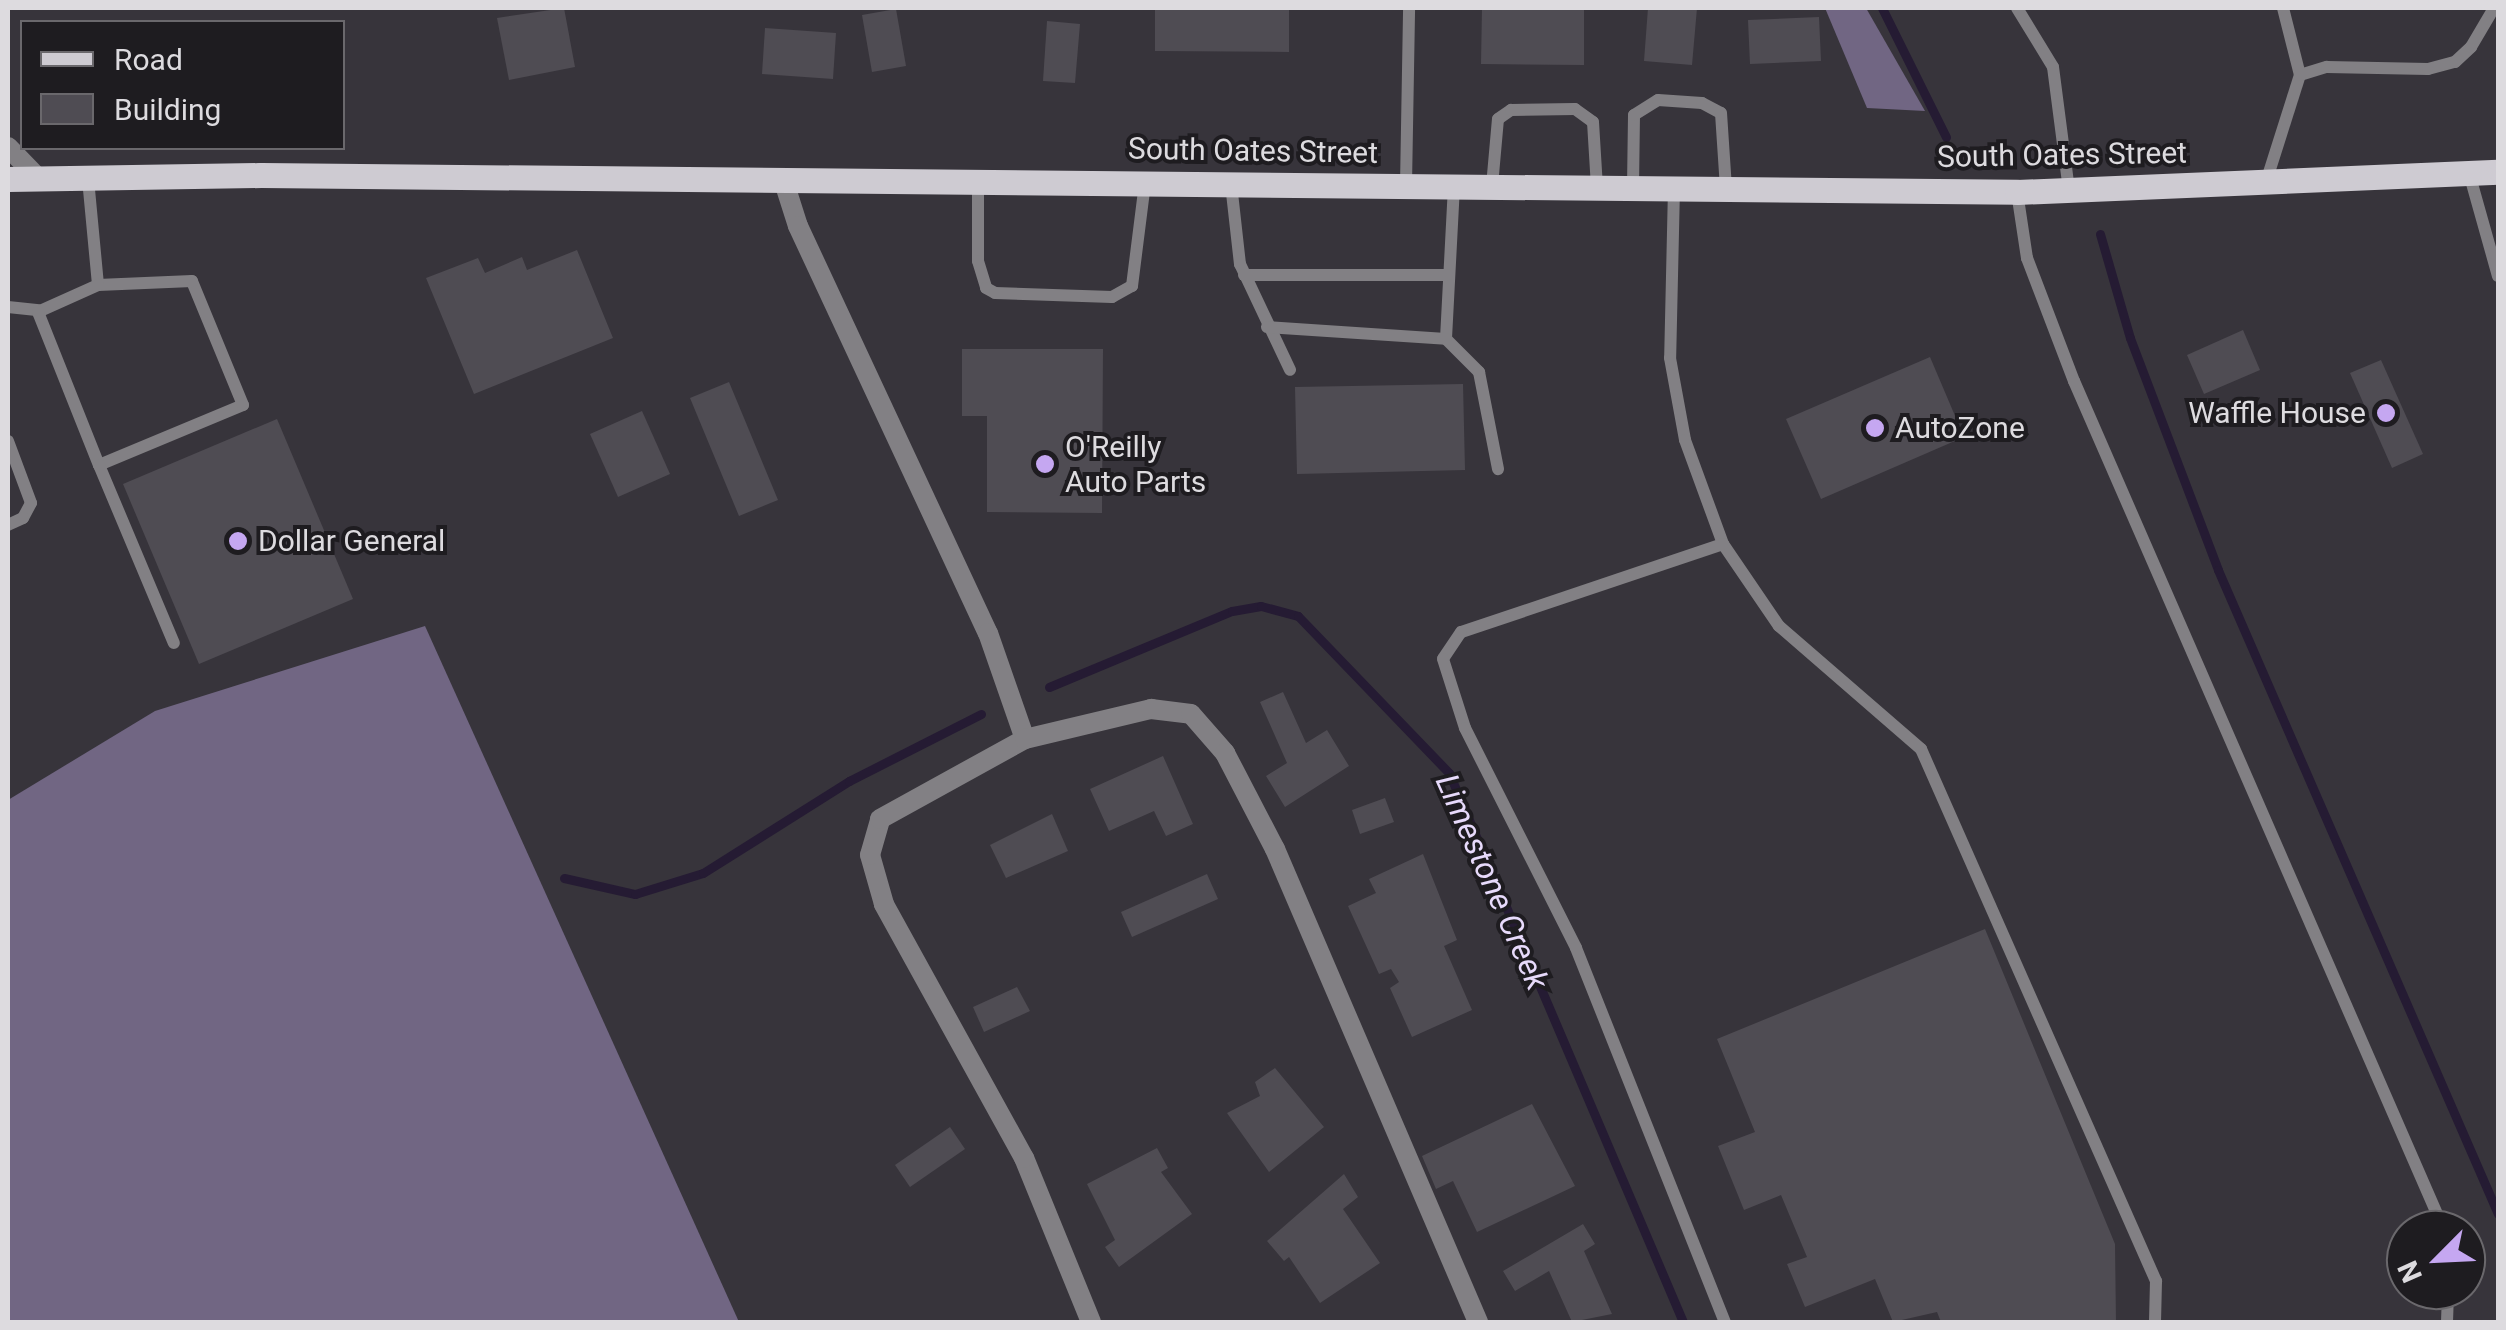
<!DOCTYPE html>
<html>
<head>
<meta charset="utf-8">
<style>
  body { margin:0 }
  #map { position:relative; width:2506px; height:1330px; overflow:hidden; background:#37343b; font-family:Roboto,sans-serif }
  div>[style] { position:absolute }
  .forest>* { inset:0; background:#716683 }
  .stream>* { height:9px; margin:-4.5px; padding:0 4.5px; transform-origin:4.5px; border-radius:4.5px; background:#251b33 }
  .building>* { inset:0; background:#4f4c53 }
  .service>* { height:12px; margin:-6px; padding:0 6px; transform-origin:6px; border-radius:6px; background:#828084 }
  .minor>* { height:20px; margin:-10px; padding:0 10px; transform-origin:10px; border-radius:10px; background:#828084 }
  .tertiary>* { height:20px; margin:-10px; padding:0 10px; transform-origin:10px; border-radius:10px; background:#828084 }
  .primary>* { height:25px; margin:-12.5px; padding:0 12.5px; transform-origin:12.5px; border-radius:12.5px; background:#cecbd2 }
  .dots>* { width:28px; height:28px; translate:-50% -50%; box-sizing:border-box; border:5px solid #1e1c20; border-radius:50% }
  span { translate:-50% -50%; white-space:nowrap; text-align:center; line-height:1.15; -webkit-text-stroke:8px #1e1c20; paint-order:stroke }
  .street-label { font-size:30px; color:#dddbdf }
  .poi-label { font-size:30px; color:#dddbdf }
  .right { translate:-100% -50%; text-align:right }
  .left { translate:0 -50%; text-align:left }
  .water-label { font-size:32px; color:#e7dafb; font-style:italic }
  .frame { position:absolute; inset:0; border:10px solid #dddbdf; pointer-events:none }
  .legend { position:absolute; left:20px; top:20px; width:325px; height:130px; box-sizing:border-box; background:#1e1c20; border:2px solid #6a686c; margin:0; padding:12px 18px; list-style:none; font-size:30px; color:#dddbdf }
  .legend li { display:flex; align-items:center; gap:20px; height:50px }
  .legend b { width:50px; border:2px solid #6a686c }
  .north { position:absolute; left:2386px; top:1210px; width:100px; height:100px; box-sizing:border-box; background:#1e1c20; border:2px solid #6a686c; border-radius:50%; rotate:246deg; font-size:28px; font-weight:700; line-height:40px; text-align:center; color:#dddbdf }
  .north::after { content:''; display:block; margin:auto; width:35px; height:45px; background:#c5a7f1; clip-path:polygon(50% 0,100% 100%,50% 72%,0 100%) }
</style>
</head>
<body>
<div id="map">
  <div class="forest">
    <i style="clip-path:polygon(1825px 8px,1866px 8px,1925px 111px,1867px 108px)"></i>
    <i style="clip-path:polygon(425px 626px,739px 1322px,8px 1322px,8px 800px,155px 711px)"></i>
  </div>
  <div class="stream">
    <i style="left:1882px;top:8px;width:144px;rotate:63.6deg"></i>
    <i style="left:2100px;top:234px;width:108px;rotate:73.9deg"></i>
    <i style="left:2130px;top:338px;width:248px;rotate:69.2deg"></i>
    <i style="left:2218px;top:570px;width:702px;rotate:66.5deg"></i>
    <i style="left:1049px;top:687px;width:198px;rotate:-22.6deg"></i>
    <i style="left:1232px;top:611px;width:29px;rotate:-10deg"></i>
    <i style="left:1261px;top:606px;width:38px;rotate:15deg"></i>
    <i style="left:1298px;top:616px;width:218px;rotate:46.1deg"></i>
    <i style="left:1449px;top:773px;width:597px;rotate:66.91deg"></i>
    <i style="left:564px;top:878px;width:73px;rotate:12.7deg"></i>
    <i style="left:635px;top:894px;width:71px;rotate:-17.2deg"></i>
    <i style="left:703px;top:873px;width:173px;rotate:-32.2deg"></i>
    <i style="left:849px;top:781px;width:148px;rotate:-26.9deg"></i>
  </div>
  <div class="building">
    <i style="clip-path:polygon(564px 8px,575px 67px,509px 80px,497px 18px)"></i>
    <i style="clip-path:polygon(1155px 8px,1289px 8px,1289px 52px,1155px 51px)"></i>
    <i style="clip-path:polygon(1482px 8px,1584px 8px,1584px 65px,1481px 64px)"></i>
    <i style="clip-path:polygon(1648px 8px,1697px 8px,1692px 65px,1644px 61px)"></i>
    <i style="clip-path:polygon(896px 9px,906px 66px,872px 72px,862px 15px)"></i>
    <i style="clip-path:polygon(1819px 17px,1821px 61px,1750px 64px,1748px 20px)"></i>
    <i style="clip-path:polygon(1047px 21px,1080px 24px,1075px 83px,1043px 81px)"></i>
    <i style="clip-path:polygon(765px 28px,836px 33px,833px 79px,762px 74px)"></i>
    <i style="clip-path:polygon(577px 250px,613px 338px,474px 394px,426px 278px,478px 258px,485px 273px,522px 257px,527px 270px)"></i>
    <i style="clip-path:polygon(2243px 330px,2260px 370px,2204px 394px,2187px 355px)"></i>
    <i style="clip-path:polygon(962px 349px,1103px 349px,1102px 513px,987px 512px,987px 416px,962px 416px)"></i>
    <i style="clip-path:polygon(1930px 357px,1964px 437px,1821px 499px,1786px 419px)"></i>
    <i style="clip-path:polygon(2381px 360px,2423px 454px,2392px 468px,2350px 373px)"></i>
    <i style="clip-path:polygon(729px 382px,778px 500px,739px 516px,690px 398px)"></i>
    <i style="clip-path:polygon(1463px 384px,1465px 470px,1297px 474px,1295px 387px)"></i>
    <i style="clip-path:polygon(642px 411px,670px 474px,618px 497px,590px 434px)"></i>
    <i style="clip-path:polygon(277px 419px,353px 599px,199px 664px,123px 484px)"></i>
    <i style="clip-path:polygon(1283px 692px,1306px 743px,1327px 730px,1349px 766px,1285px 807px,1266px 776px,1287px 763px,1260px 702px)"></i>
    <i style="clip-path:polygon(1163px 756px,1193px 824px,1166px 836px,1154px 811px,1109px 831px,1090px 789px)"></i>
    <i style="clip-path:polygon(1385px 798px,1394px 822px,1360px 834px,1352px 810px)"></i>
    <i style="clip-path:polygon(1052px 814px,1068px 851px,1006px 878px,990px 845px)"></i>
    <i style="clip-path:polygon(1423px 854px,1457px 940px,1444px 946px,1472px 1010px,1412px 1037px,1390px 988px,1399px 982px,1391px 969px,1379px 974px,1348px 906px,1376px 893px,1369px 879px)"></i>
    <i style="clip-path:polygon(1207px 874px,1218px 899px,1132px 937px,1121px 912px)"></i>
    <i style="clip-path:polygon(1985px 929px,2115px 1244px,2116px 1322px,1941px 1322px,1937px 1312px,1893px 1322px,1875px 1279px,1805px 1307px,1787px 1264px,1807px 1257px,1781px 1195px,1744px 1210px,1718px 1146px,1755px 1132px,1717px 1039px)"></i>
    <i style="clip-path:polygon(1017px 987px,1030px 1011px,984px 1032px,973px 1007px)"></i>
    <i style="clip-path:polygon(1275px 1068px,1324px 1127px,1269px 1172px,1227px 1113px,1260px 1096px,1255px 1082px)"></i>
    <i style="clip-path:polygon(1532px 1104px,1575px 1186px,1477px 1232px,1453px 1181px,1436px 1189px,1422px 1156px)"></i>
    <i style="clip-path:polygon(950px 1127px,965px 1149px,910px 1187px,895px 1165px)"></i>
    <i style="clip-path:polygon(1157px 1148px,1168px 1168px,1161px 1172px,1192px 1214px,1119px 1267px,1105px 1247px,1115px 1240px,1087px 1184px)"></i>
    <i style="clip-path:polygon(1344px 1174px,1358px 1197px,1343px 1209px,1380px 1263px,1320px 1303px,1289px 1257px,1284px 1261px,1267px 1241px)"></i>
    <i style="clip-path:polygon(1583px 1224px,1595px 1244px,1584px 1251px,1612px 1314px,1572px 1322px,1549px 1271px,1515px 1291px,1503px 1271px)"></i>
  </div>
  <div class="service">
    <i style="left:2017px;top:8px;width:69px;rotate:58.6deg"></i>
    <i style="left:2053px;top:67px;width:125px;rotate:82.6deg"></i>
    <i style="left:2283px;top:8px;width:69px;rotate:75.8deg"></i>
    <i style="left:2469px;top:173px;width:107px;rotate:74.3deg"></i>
    <i style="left:88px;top:179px;width:106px;rotate:84.6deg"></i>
    <i style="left:978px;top:182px;width:79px;rotate:90deg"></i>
    <i style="left:978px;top:261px;width:28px;rotate:73deg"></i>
    <i style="left:986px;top:288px;width:10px;rotate:29deg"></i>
    <i style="left:995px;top:293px;width:117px;rotate:2deg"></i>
    <i style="left:1112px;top:297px;width:23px;rotate:-29deg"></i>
    <i style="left:1132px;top:286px;width:104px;rotate:-82.8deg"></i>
    <i style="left:2266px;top:182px;width:112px;rotate:-72.4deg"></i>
    <i style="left:2300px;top:75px;width:28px;rotate:-17deg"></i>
    <i style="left:2327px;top:67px;width:101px;rotate:1.1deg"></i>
    <i style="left:2428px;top:69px;width:28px;rotate:-15deg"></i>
    <i style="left:2455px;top:62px;width:22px;rotate:-43deg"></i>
    <i style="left:2471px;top:47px;width:45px;rotate:-59.5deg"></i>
    <i style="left:1231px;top:184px;width:81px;rotate:83.6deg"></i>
    <i style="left:1240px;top:264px;width:117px;rotate:64.7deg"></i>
    <i style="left:1406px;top:185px;width:177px;rotate:-89deg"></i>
    <i style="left:1454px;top:186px;width:153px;rotate:93deg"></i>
    <i style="left:1446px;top:339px;width:47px;rotate:45deg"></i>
    <i style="left:1479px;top:372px;width:99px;rotate:78.9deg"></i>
    <i style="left:1492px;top:186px;width:67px;rotate:-84.9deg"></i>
    <i style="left:1498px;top:119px;width:16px;rotate:-35deg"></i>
    <i style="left:1511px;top:110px;width:64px;rotate:-0.9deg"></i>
    <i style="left:1575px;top:109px;width:22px;rotate:36deg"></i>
    <i style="left:1593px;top:122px;width:65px;rotate:86.5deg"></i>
    <i style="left:1633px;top:187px;width:72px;rotate:-89.2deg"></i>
    <i style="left:1634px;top:115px;width:28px;rotate:-32deg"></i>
    <i style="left:1658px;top:100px;width:44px;rotate:3.9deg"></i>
    <i style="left:1702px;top:103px;width:21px;rotate:28deg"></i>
    <i style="left:1721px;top:113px;width:75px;rotate:86.2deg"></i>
    <i style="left:1674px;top:188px;width:170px;rotate:91.3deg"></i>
    <i style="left:1670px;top:358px;width:83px;rotate:79.6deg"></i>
    <i style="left:1685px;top:440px;width:111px;rotate:69.9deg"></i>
    <i style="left:1723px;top:544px;width:99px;rotate:55.7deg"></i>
    <i style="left:1779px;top:626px;width:188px;rotate:40.9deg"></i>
    <i style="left:1921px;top:749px;width:582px;rotate:66.17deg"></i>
    <i style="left:2156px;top:1281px;width:41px;rotate:91.4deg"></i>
    <i style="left:2017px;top:192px;width:67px;rotate:81.4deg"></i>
    <i style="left:2027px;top:258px;width:132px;rotate:69.1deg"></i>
    <i style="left:2074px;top:381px;width:926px;rotate:66.45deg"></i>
    <i style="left:1244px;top:275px;width:203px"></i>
    <i style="left:8px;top:307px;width:31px;rotate:6deg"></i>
    <i style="left:1267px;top:327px;width:179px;rotate:3.8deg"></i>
    <i style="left:8px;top:441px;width:66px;rotate:69.6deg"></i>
    <i style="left:31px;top:503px;width:17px;rotate:118deg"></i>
    <i style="left:23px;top:518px;width:17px;rotate:155deg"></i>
    <i style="left:99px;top:465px;width:156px;rotate:-22.6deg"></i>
    <i style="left:243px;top:405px;width:134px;rotate:-112.4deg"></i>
    <i style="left:192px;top:281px;width:94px;rotate:177.6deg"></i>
    <i style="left:98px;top:285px;width:66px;rotate:155.8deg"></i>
    <i style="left:38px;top:312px;width:165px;rotate:68.3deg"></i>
    <i style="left:99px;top:465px;width:193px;rotate:67.2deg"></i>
    <i style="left:1723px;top:544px;width:276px;rotate:161.4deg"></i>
    <i style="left:1461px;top:632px;width:32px;rotate:124deg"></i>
    <i style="left:1443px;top:659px;width:72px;rotate:72.3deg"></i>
    <i style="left:1465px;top:728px;width:246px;rotate:63.2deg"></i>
    <i style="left:1576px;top:948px;width:403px;rotate:68.3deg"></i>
    <i style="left:2447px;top:1322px;width:32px;rotate:-88deg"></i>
  </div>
  <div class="minor">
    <i style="left:783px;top:179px;width:49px;rotate:72.3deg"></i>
    <i style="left:798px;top:226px;width:449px;rotate:65deg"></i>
    <i style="left:988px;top:633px;width:112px;rotate:70.8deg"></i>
    <i style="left:1091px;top:1322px;width:177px;rotate:-112.2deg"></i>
    <i style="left:1024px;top:1158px;width:290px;rotate:-118.9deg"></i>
    <i style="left:884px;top:904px;width:51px;rotate:-105.9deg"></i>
    <i style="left:870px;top:855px;width:37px;rotate:-74deg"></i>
    <i style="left:880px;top:819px;width:166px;rotate:-28.9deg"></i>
    <i style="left:1025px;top:739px;width:130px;rotate:-13.4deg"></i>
    <i style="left:1151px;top:709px;width:40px;rotate:7.1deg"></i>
    <i style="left:1191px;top:714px;width:52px;rotate:48.9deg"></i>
    <i style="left:1225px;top:753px;width:108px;rotate:62.5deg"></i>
    <i style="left:1275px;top:849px;width:515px;rotate:66.77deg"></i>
  </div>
  <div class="tertiary">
    <i style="left:8px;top:147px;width:46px;rotate:45.9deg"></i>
  </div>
  <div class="primary">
    <i style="left:8px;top:179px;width:253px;rotate:-0.9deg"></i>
    <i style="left:261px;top:175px;width:1756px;rotate:0.55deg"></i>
    <i style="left:2017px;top:192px;width:481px;rotate:-2.4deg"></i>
  </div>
  <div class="dots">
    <i style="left:2386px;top:413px;background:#c5a7f1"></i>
    <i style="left:1875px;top:428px;background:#c5a7f1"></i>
    <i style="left:1045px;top:464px;background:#c5a7f1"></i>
    <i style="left:238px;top:541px;background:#c5a7f1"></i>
  </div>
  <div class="street-label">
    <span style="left:1253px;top:151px;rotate:1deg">South Oates Street</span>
    <span style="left:2062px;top:155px;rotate:-1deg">South Oates Street</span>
  </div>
  <div class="poi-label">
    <span class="right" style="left:2366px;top:413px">Waffle House</span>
    <span class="left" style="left:1895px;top:428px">AutoZone</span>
    <span class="left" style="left:1065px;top:464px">O'Reilly<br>Auto Parts</span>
    <span class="left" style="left:258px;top:541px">Dollar General</span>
  </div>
  <div class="water-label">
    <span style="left:1492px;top:882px;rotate:66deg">Limestone Creek</span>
  </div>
  <div class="frame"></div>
  <ul class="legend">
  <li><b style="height:12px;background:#cecbd2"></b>Road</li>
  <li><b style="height:28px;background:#4f4c53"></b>Building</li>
  </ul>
  <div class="north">N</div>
</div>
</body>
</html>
